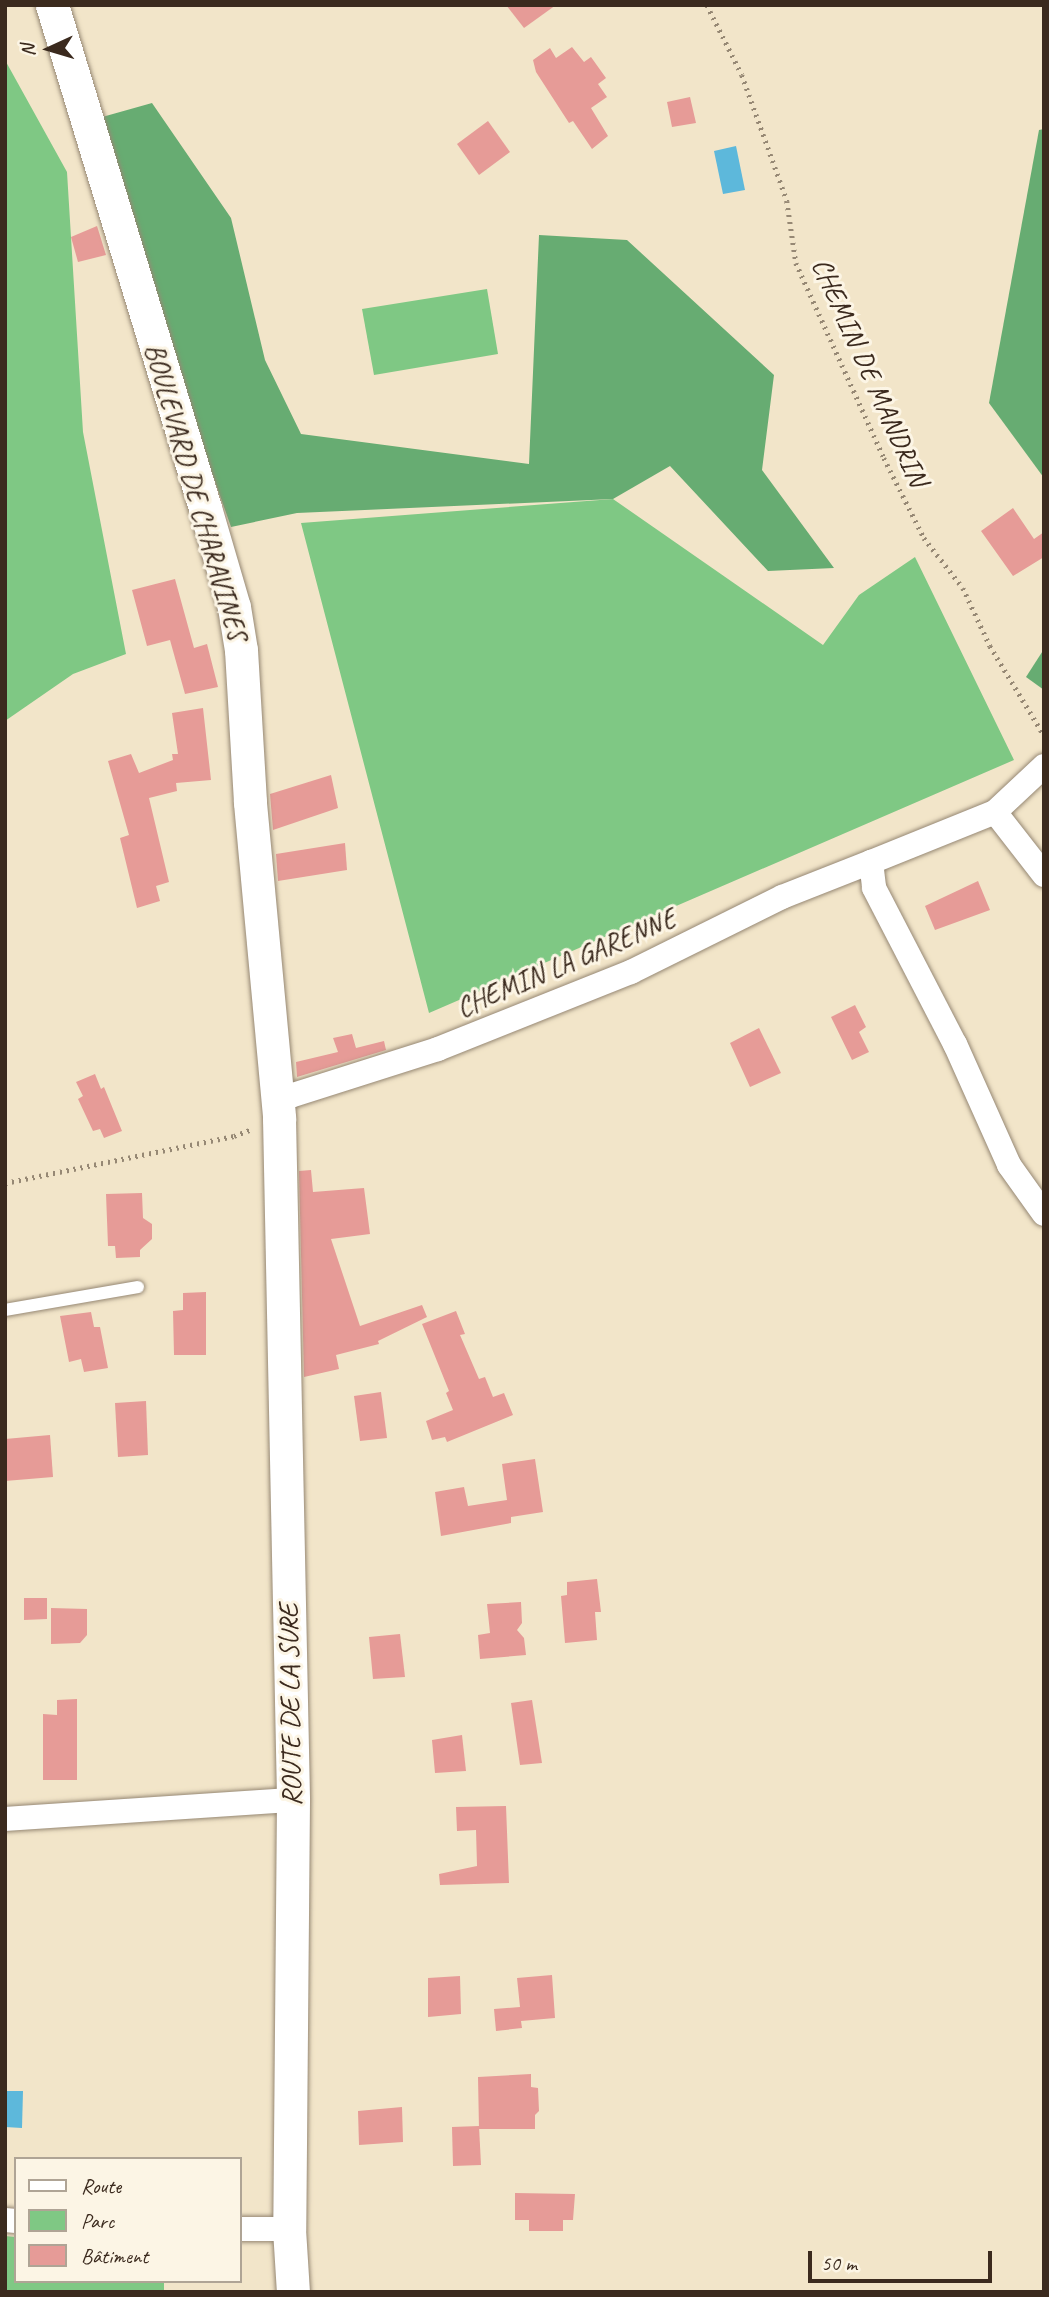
<!DOCTYPE html>
<html>
<head>
<meta charset="utf-8">
<style>
  body { margin:0 }
  #map { position:relative; width:1049px; height:2297px; overflow:hidden; background:#f2e5c9; font-family:Caveat,sans-serif }
  div>[style] { position:absolute }
  .green>* { inset:0; background:#7fc884 }
  .forest>* { inset:0; background:#67ac72 }
  .water>* { inset:0; background:#5db8db }
  .building>* { inset:0; background:#e69b97 }
  .path>* { height:4.5px; margin-top:-2.25px; transform-origin:0; background:repeating-linear-gradient(90deg,#968874 0 2px,transparent 0 7px) }
  .roads { filter:drop-shadow(0 0 2px #968874) drop-shadow(0 0 2px #968874) }
  .lane>* { height:12px; margin:-6px; padding:0 6px; transform-origin:6px; border-radius:6px; background:#fff }
  .street>* { height:24px; margin:-12px; padding:0 12px; transform-origin:12px; border-radius:12px; background:#fff }
  .secondary>* { height:33px; margin:-16.5px; padding:0 16.5px; transform-origin:16.5px; border-radius:16.5px; background:#fff }
  span { translate:-50% -50%; white-space:nowrap; text-align:center; line-height:1.15; -webkit-text-stroke:6px #fcf5e5; paint-order:stroke }
  .street-label { font-size:28px; color:#3b2a1e }
  .frame { position:absolute; inset:0; border:7px solid #3b2a1e; pointer-events:none }
  .legend { position:absolute; left:14px; top:2157px; width:228px; height:126px; box-sizing:border-box; background:#fcf5e5; border:2px solid #afa495; margin:0; padding:9px 12px; list-style:none; font-size:21px; color:#3b2a1e }
  .legend li { display:flex; align-items:center; gap:14px; height:35px }
  .legend b { width:35px; border:2px solid #afa495 }
  .north { position:absolute; left:14px; top:14px; width:70px; height:70px; -webkit-text-stroke:5px #fcf5e5; paint-order:stroke; rotate:266deg; font-size:19px; font-weight:700; line-height:28px; text-align:center; color:#3b2a1e }
  .north::after { content:''; display:block; margin:auto; width:24px; height:32px; background:#3b2a1e; clip-path:polygon(50% 0,100% 100%,50% 72%,0 100%) }
  .scale { position:absolute; left:808px; top:2251px; width:184px; height:32px; box-sizing:border-box; border:4px solid #3b2a1e; border-top:0; padding-left:9px; font-size:21px; line-height:24px; white-space:nowrap; color:#3b2a1e; -webkit-text-stroke:5px #fcf5e5; paint-order:stroke }
</style>
</head>
<body>
<div id="map">
  <div class="green">
    <i style="clip-path:polygon(5px 60px,67px 172px,83px 432px,126px 654px,73px 674px,5px 721px)"></i>
    <i style="clip-path:polygon(487px 289px,498px 354px,374px 375px,362px 309px)"></i>
    <i style="clip-path:polygon(613px 499px,823px 645px,859px 595px,915px 557px,1014px 760px,429px 1013px,301px 523px)"></i>
    <i style="clip-path:polygon(5px 2236px,16px 2237px,16px 2281px,164px 2281px,164px 2292px,5px 2292px)"></i>
  </div>
  <div class="forest">
    <i style="clip-path:polygon(152px 103px,231px 218px,265px 360px,301px 434px,529px 464px,539px 235px,627px 240px,774px 375px,762px 470px,834px 568px,768px 571px,670px 466px,613px 499px,297px 513px,231px 527px,88px 121px)"></i>
    <i style="clip-path:polygon(1044px 129px,1044px 478px,989px 403px,1039px 130px)"></i>
    <i style="clip-path:polygon(1044px 649px,1044px 690px,1026px 677px)"></i>
  </div>
  <div class="water">
    <i style="clip-path:polygon(736px 146px,745px 190px,723px 194px,714px 151px)"></i>
    <i style="clip-path:polygon(7px 2091px,23px 2091px,22px 2128px,5px 2127px)"></i>
  </div>
  <div class="building">
    <i style="clip-path:polygon(506px 5px,556px 5px,524px 28px)"></i>
    <i style="clip-path:polygon(572px 47px,584px 62px,591px 57px,606px 78px,598px 84px,607px 97px,591px 108px,608px 136px,592px 149px,573px 121px,569px 123px,536px 72px,533px 60px,550px 48px,556px 58px)"></i>
    <i style="clip-path:polygon(690px 97px,696px 123px,672px 127px,667px 102px)"></i>
    <i style="clip-path:polygon(488px 121px,510px 152px,479px 175px,457px 144px)"></i>
    <i style="clip-path:polygon(97px 226px,106px 255px,78px 262px,71px 237px)"></i>
    <i style="clip-path:polygon(1013px 508px,1034px 539px,1044px 532px,1044px 557px,1013px 576px,981px 531px)"></i>
    <i style="clip-path:polygon(175px 579px,194px 648px,207px 644px,218px 687px,185px 694px,170px 640px,147px 646px,132px 590px)"></i>
    <i style="clip-path:polygon(203px 708px,211px 780px,176px 783px,177px 791px,149px 798px,169px 882px,156px 886px,160px 901px,137px 908px,120px 838px,129px 835px,108px 761px,131px 754px,139px 773px,173px 760px,172px 754px,178px 754px,172px 713px)"></i>
    <i style="clip-path:polygon(331px 775px,338px 808px,273px 830px,270px 794px)"></i>
    <i style="clip-path:polygon(345px 843px,347px 870px,278px 881px,276px 854px)"></i>
    <i style="clip-path:polygon(978px 881px,990px 910px,935px 930px,925px 906px)"></i>
    <i style="clip-path:polygon(855px 1005px,866px 1027px,859px 1032px,869px 1052px,852px 1060px,831px 1017px)"></i>
    <i style="clip-path:polygon(759px 1028px,781px 1073px,750px 1087px,730px 1043px)"></i>
    <i style="clip-path:polygon(352px 1034px,356px 1048px,384px 1041px,386px 1050px,297px 1077px,296px 1062px,338px 1052px,333px 1038px)"></i>
    <i style="clip-path:polygon(95px 1074px,101px 1089px,104px 1087px,122px 1131px,104px 1138px,100px 1129px,93px 1131px,78px 1099px,83px 1096px,76px 1082px)"></i>
    <i style="clip-path:polygon(311px 1170px,313px 1192px,364px 1188px,370px 1234px,331px 1239px,360px 1326px,422px 1305px,427px 1317px,378px 1341px,379px 1344px,336px 1355px,339px 1369px,304px 1377px,299px 1171px)"></i>
    <i style="clip-path:polygon(142px 1193px,143px 1218px,152px 1224px,152px 1239px,140px 1250px,140px 1257px,116px 1258px,115px 1246px,108px 1246px,106px 1194px)"></i>
    <i style="clip-path:polygon(206px 1292px,206px 1355px,174px 1355px,173px 1311px,183px 1310px,183px 1293px)"></i>
    <i style="clip-path:polygon(456px 1311px,465px 1334px,460px 1335px,479px 1379px,485px 1377px,493px 1397px,504px 1393px,513px 1415px,447px 1442px,445px 1437px,432px 1440px,426px 1421px,453px 1410px,446px 1393px,449px 1391px,422px 1324px)"></i>
    <i style="clip-path:polygon(91px 1312px,94px 1327px,100px 1327px,108px 1368px,84px 1372px,81px 1359px,69px 1362px,60px 1316px)"></i>
    <i style="clip-path:polygon(381px 1392px,387px 1438px,360px 1441px,354px 1396px)"></i>
    <i style="clip-path:polygon(146px 1401px,148px 1455px,118px 1457px,115px 1403px)"></i>
    <i style="clip-path:polygon(50px 1435px,53px 1477px,5px 1481px,5px 1439px)"></i>
    <i style="clip-path:polygon(535px 1459px,543px 1512px,511px 1517px,511px 1523px,441px 1536px,435px 1492px,464px 1487px,468px 1506px,507px 1500px,502px 1464px)"></i>
    <i style="clip-path:polygon(597px 1579px,601px 1612px,595px 1612px,597px 1640px,565px 1643px,561px 1596px,567px 1595px,567px 1582px)"></i>
    <i style="clip-path:polygon(24px 1598px,47px 1598px,47px 1619px,24px 1620px)"></i>
    <i style="clip-path:polygon(521px 1602px,522px 1623px,517px 1630px,524px 1638px,526px 1655px,480px 1659px,478px 1635px,490px 1633px,487px 1604px)"></i>
    <i style="clip-path:polygon(51px 1608px,87px 1609px,87px 1635px,80px 1643px,51px 1644px)"></i>
    <i style="clip-path:polygon(400px 1634px,405px 1677px,373px 1679px,369px 1637px)"></i>
    <i style="clip-path:polygon(77px 1699px,77px 1780px,43px 1780px,43px 1714px,57px 1715px,57px 1700px)"></i>
    <i style="clip-path:polygon(532px 1700px,542px 1763px,520px 1765px,511px 1703px)"></i>
    <i style="clip-path:polygon(462px 1735px,466px 1771px,435px 1773px,432px 1740px)"></i>
    <i style="clip-path:polygon(506px 1806px,509px 1883px,440px 1885px,439px 1874px,477px 1866px,476px 1830px,457px 1831px,456px 1807px)"></i>
    <i style="clip-path:polygon(552px 1975px,555px 2018px,521px 2021px,522px 2028px,496px 2031px,494px 2009px,520px 2007px,517px 1978px)"></i>
    <i style="clip-path:polygon(460px 1976px,461px 2014px,428px 2017px,428px 1978px)"></i>
    <i style="clip-path:polygon(531px 2074px,531px 2087px,538px 2088px,539px 2111px,535px 2115px,535px 2129px,479px 2129px,478px 2077px)"></i>
    <i style="clip-path:polygon(402px 2107px,403px 2142px,359px 2145px,358px 2111px)"></i>
    <i style="clip-path:polygon(479px 2126px,481px 2165px,453px 2166px,452px 2127px)"></i>
    <i style="clip-path:polygon(515px 2193px,575px 2194px,573px 2220px,563px 2220px,563px 2231px,529px 2231px,529px 2220px,515px 2220px)"></i>
  </div>
  <div class="path">
    <i style="left:707px;top:5px;width:78px;rotate:63.4deg"></i>
    <i style="left:742px;top:75px;width:134px;rotate:70.3deg"></i>
    <i style="left:787px;top:201px;width:63px;rotate:81.7deg"></i>
    <i style="left:796px;top:263px;width:214px;rotate:65.7deg"></i>
    <i style="left:884px;top:458px;width:89px;rotate:63.4deg"></i>
    <i style="left:924px;top:538px;width:63px;rotate:52deg"></i>
    <i style="left:963px;top:588px;width:64px;rotate:65deg"></i>
    <i style="left:990px;top:646px;width:104px;rotate:58.8deg"></i>
    <i style="left:5px;top:1183px;width:234px;rotate:-11.6deg"></i>
    <i style="left:234px;top:1136px;width:19px;rotate:-21deg"></i>
  </div>
  <div class="roads">
    <div class="lane">
      <i style="left:5px;top:1310px;width:135px;rotate:-9.8deg"></i>
    </div>
    <div class="street">
      <i style="left:1044px;top:766px;width:67px;rotate:136.8deg"></i>
      <i style="left:995px;top:812px;width:134px;rotate:158deg"></i>
      <i style="left:871px;top:862px;width:26px;rotate:83deg"></i>
      <i style="left:874px;top:888px;width:176px;rotate:62.6deg"></i>
      <i style="left:955px;top:1044px;width:133px;rotate:65.9deg"></i>
      <i style="left:1009px;top:1165px;width:60px;rotate:54.5deg"></i>
      <i style="left:995px;top:812px;width:80px;rotate:52.1deg"></i>
      <i style="left:276px;top:1097px;width:14px;rotate:-4deg"></i>
      <i style="left:290px;top:1096px;width:155px;rotate:-17.6deg"></i>
      <i style="left:438px;top:1049px;width:208px;rotate:-21.8deg"></i>
      <i style="left:631px;top:972px;width:169px;rotate:-26.4deg"></i>
      <i style="left:782px;top:897px;width:96px;rotate:-21.5deg"></i>
      <i style="left:5px;top:1819px;width:289px;rotate:-3.8deg"></i>
      <i style="left:5px;top:2220px;width:11px;rotate:5deg"></i>
      <i style="left:240px;top:2229px;width:49px"></i>
    </div>
    <div class="secondary">
      <i style="left:52px;top:5px;width:526px;rotate:73.08deg"></i>
      <i style="left:205px;top:508px;width:103px;rotate:73.7deg"></i>
      <i style="left:234px;top:607px;width:44px;rotate:80.8deg"></i>
      <i style="left:241px;top:650px;width:153px;rotate:86.6deg"></i>
      <i style="left:250px;top:803px;width:316px;rotate:84.7deg"></i>
      <i style="left:279px;top:1118px;width:682px;rotate:88.82deg"></i>
      <i style="left:293px;top:1800px;width:429px;rotate:90.5deg"></i>
      <i style="left:289px;top:2229px;width:63px;rotate:86.4deg"></i>
    </div>
  </div>
  <div class="street-label">
    <span style="left:870px;top:372px;rotate:66deg">CHEMIN DE MANDRIN</span>
    <span style="left:196px;top:492px;rotate:74deg">BOULEVARD DE CHARAVINES</span>
    <span style="left:566px;top:963px;rotate:-23deg">CHEMIN LA GARENNE</span>
    <span style="left:290px;top:1705px;rotate:-91deg">ROUTE DE LA SURE</span>
  </div>
  <div class="frame"></div>
  <ul class="legend">
  <li><b style="height:9px;background:#fff"></b>Route</li>
  <li><b style="height:19px;background:#7fc884"></b>Parc</li>
  <li><b style="height:19px;background:#e69b97"></b>Bâtiment</li>
  </ul>
  <div class="north">N</div>
  <div class="scale">50 m</div>
</div>
</body>
</html>
